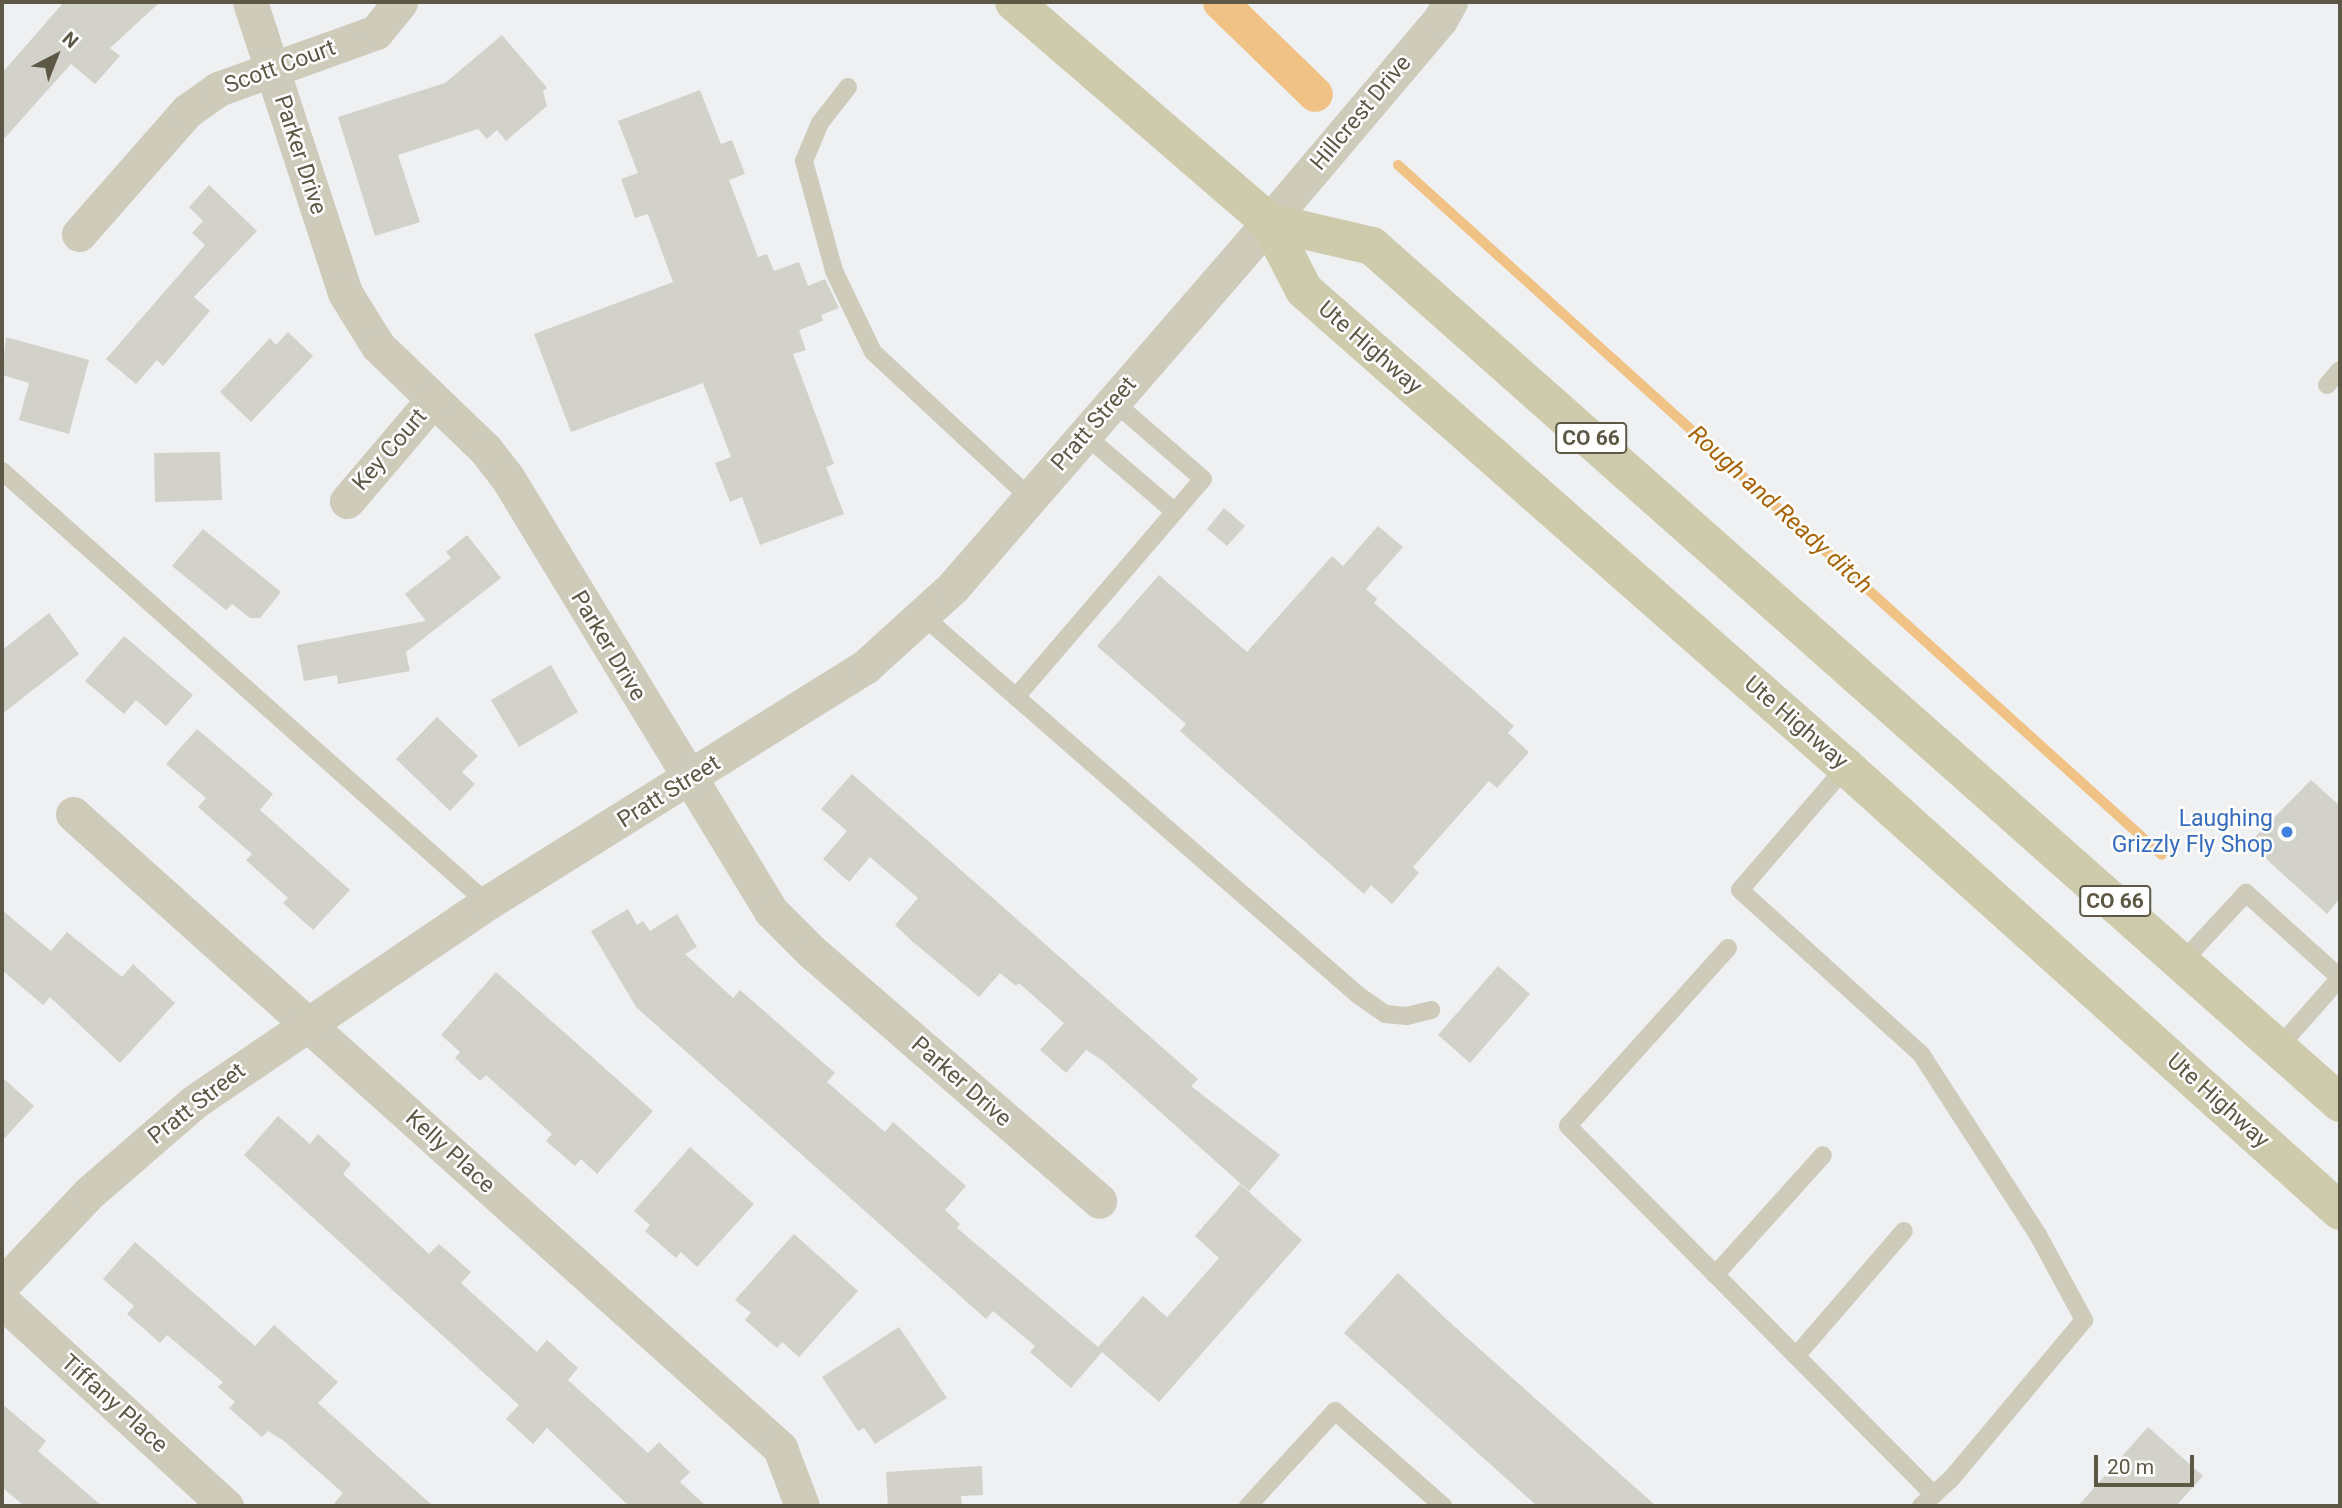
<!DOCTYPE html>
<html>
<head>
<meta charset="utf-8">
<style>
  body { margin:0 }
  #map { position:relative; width:2342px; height:1508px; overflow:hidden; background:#eef0f1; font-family:Roboto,sans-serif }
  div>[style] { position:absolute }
  .stream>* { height:10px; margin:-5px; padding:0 5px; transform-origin:5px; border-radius:5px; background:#f0c285 }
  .canal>* { height:35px; margin:-17.5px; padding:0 17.5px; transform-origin:17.5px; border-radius:17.5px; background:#f0c285 }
  .building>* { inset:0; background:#d2d2ca }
  .lane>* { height:18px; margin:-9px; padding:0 9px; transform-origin:9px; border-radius:9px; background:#cecbbb }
  .street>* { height:35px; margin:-17.5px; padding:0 17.5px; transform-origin:17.5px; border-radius:17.5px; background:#cecbbb }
  .primary>* { height:38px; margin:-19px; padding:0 19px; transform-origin:19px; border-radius:19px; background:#cecaac }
  .dots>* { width:19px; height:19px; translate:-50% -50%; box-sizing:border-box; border:4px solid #fff; border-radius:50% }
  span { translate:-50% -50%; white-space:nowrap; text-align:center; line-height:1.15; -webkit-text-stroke:5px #fff; paint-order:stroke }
  .shield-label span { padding:2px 5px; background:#fff; border:2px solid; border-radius:5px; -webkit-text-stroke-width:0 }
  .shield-label { font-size:21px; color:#5c5845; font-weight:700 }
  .street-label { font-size:23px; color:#5c5845 }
  .shop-label { font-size:23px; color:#366cbe }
  .right { translate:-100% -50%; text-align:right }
  .water-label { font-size:24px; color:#a76307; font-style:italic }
  .frame { position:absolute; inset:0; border:4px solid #5c5845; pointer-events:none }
  .north { position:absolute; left:21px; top:21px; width:70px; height:70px; -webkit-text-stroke:5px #fff; paint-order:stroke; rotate:42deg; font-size:19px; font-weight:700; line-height:28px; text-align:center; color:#5c5845 }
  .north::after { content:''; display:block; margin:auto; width:24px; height:32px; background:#5c5845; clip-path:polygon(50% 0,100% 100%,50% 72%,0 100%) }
  .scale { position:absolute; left:2094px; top:1455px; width:100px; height:32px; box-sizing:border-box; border:4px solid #5c5845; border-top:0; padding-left:9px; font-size:21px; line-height:24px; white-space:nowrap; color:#5c5845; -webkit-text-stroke:5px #fff; paint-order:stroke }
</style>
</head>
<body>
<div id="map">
  <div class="stream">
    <i style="left:1398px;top:165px;width:1029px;rotate:42.09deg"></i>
  </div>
  <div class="canal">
    <i style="left:1220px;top:2px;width:132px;rotate:44.1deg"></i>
  </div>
  <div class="building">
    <i style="clip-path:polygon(64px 2px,160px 2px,110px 48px,120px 56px,95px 84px,71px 64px,2px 141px,2px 73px)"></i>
    <i style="clip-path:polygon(502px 35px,547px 88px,543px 91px,547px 106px,506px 141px,497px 130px,487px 139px,478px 129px,398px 155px,420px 222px,375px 236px,338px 117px,445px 83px)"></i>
    <i style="clip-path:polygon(700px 90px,721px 144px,732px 140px,745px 174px,729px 180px,758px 257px,767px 254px,774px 271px,799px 262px,808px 286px,825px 279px,839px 308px,821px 315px,823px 321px,799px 330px,806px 350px,793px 354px,834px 464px,826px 467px,844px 514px,760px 545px,742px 497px,730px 502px,715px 463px,731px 457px,703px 383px,571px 432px,534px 334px,673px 282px,648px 214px,635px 218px,621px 179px,638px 173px,618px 121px)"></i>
    <i style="clip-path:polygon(209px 185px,257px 231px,194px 297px,210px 311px,163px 366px,157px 360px,136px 384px,106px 359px,205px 245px,192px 233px,203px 221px,189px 207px)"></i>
    <i style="clip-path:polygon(288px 332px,313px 356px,251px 422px,220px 392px,270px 338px,276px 345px)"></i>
    <i style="clip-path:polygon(6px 337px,89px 360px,69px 434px,19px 420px,29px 383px,2px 375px)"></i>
    <i style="clip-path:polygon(220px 452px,222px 500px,155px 502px,154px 453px)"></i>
    <i style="clip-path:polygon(1224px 508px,1245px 526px,1227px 546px,1207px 529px)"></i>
    <i style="clip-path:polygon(1378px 526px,1403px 547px,1366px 589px,1377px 599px,1374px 603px,1514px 726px,1508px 733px,1529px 752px,1497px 788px,1489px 781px,1413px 867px,1419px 873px,1392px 904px,1371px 885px,1364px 894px,1180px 731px,1186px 724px,1097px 646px,1159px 575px,1247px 652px,1332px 556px,1343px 566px)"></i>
    <i style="clip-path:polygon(203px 529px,281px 592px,260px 618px,250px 618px,232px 604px,226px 610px,172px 566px)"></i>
    <i style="clip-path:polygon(467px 535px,501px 578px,406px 652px,410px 671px,338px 684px,337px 675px,304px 681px,297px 645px,426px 621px,405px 594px,451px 558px,446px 552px)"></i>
    <i style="clip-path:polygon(49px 613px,79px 654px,2px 714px,2px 650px)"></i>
    <i style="clip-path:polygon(124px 636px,193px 695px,166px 726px,136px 700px,124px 714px,85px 681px)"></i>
    <i style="clip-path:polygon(551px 665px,578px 712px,519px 747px,491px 700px)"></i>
    <i style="clip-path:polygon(437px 717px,478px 756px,462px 772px,475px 784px,450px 811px,396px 759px)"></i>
    <i style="clip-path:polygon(197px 729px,273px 794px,260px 810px,350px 890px,313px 930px,283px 903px,288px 898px,246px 860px,252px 854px,198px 807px,206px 798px,166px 764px)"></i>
    <i style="clip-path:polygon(852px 774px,1198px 1079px,1191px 1086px,1280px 1155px,1249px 1191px,1102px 1060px,1086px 1050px,1066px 1073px,1040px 1050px,1064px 1023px,1019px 983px,1016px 986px,1000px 973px,979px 997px,913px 942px,895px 925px,918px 898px,870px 857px,849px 882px,823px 859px,847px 831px,821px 809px)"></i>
    <i style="clip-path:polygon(2311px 780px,2340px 806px,2340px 898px,2327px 914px,2253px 847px,2258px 841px,2255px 837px)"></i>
    <i style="clip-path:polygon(628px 909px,637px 925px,643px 921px,650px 931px,677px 914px,697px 947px,685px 954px,733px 998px,740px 990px,835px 1073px,827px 1082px,885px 1132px,893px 1122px,966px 1186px,945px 1210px,960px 1224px,957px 1228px,1098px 1347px,1143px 1296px,1167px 1317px,1177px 1306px,1219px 1258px,1195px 1236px,1240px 1184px,1302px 1240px,1159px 1402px,1102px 1352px,1071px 1388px,1030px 1352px,1035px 1346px,993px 1311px,986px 1319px,636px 1007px,591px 931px)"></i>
    <i style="clip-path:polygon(2px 910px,51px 951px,67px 932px,122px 977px,133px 964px,175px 1003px,120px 1063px,50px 997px,43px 1005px,2px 970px)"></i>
    <i style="clip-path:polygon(1498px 966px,1530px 994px,1470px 1063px,1438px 1035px)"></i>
    <i style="clip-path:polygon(496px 972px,653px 1111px,597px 1174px,581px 1159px,575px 1166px,546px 1141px,552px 1134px,486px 1075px,480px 1081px,455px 1058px,460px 1052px,441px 1035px)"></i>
    <i style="clip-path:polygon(2px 1077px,34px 1106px,2px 1141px)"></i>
    <i style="clip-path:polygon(278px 1116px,310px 1144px,318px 1134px,351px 1164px,343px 1174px,429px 1254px,439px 1244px,471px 1272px,461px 1283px,537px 1352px,547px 1340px,578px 1368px,568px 1380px,648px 1453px,659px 1442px,690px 1472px,680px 1482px,706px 1506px,629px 1506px,547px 1428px,533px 1444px,506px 1419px,519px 1405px,244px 1155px)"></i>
    <i style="clip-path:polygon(690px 1147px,754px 1204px,697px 1267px,681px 1252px,676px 1258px,645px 1231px,650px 1225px,634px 1211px)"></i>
    <i style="clip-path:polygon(794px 1234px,858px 1291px,799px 1357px,782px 1342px,777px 1348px,745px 1320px,751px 1313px,735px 1300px)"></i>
    <i style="clip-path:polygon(135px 1242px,255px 1346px,274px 1325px,338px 1382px,318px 1403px,433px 1506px,332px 1506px,343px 1493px,284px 1441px,268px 1431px,262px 1437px,229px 1408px,235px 1402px,218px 1387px,223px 1382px,167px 1335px,160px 1343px,127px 1314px,134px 1306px,103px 1279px)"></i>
    <i style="clip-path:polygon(1398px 1273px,1445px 1318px,1656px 1506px,1537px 1506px,1344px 1333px)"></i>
    <i style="clip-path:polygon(899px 1327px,947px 1398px,875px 1444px,864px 1428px,858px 1431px,822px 1377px)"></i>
    <i style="clip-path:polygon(2px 1404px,46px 1441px,38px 1451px,102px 1506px,24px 1506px,2px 1487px)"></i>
    <i style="clip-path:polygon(2148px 1427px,2203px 1476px,2176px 1506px,2078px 1506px)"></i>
    <i style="clip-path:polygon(982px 1466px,983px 1495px,961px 1496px,962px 1506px,888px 1506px,886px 1472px)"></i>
  </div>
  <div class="lane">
    <i style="left:848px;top:87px;width:46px;rotate:127.9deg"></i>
    <i style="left:820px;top:123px;width:41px;rotate:112.8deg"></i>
    <i style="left:804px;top:161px;width:114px;rotate:74.7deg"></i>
    <i style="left:834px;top:271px;width:90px;rotate:64.3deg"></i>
    <i style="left:873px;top:352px;width:214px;rotate:42.9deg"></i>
    <i style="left:2327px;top:385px;width:20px;rotate:-49deg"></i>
    <i style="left:1085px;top:435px;width:117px;rotate:40.5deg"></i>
    <i style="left:2px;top:471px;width:649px;rotate:41.69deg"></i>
    <i style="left:922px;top:615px;width:578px;rotate:41.07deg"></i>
    <i style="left:1358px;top:995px;width:33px;rotate:35deg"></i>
    <i style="left:1385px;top:1014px;width:22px;rotate:5deg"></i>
    <i style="left:1407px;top:1016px;width:25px;rotate:-14deg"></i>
    <i style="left:1016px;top:697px;width:287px;rotate:-49.4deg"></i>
    <i style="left:1203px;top:479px;width:118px;rotate:-139.1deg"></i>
    <i style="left:1846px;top:767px;width:162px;rotate:130.8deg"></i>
    <i style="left:1740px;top:890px;width:244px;rotate:42.2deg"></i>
    <i style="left:1921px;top:1054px;width:216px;rotate:57.1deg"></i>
    <i style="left:2038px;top:1235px;width:97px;rotate:61.6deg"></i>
    <i style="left:2084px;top:1320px;width:206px;rotate:129.9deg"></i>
    <i style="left:1952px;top:1478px;width:42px;rotate:137.9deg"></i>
    <i style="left:1728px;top:948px;width:239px;rotate:132deg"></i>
    <i style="left:1568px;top:1126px;width:520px;rotate:45.23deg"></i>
    <i style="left:2183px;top:961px;width:93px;rotate:-47.2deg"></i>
    <i style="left:2246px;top:893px;width:127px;rotate:42.1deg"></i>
    <i style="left:2340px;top:978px;width:94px;rotate:131.5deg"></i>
    <i style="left:1715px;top:1275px;width:161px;rotate:-48deg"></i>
    <i style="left:1796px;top:1356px;width:165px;rotate:-49.2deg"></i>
    <i style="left:1248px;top:1506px;width:129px;rotate:-47.5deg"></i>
    <i style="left:1335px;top:1411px;width:144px;rotate:41.3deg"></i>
  </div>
  <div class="street">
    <i style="left:250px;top:2px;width:306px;rotate:71.9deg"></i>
    <i style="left:345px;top:293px;width:62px;rotate:58.1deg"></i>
    <i style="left:378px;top:346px;width:149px;rotate:43.9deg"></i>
    <i style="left:485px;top:449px;width:36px;rotate:52deg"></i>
    <i style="left:507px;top:477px;width:508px;rotate:58.69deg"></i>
    <i style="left:771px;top:911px;width:58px;rotate:45deg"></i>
    <i style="left:812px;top:952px;width:380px;rotate:40.9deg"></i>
    <i style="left:79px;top:234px;width:164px;rotate:-48.7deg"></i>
    <i style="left:187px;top:111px;width:38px;rotate:-35deg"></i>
    <i style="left:218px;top:89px;width:168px;rotate:-19.8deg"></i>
    <i style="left:376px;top:32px;width:38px;rotate:-51deg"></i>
    <i style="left:347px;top:501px;width:133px;rotate:-49.6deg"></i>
    <i style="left:73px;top:814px;width:950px;rotate:41.88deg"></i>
    <i style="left:780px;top:1448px;width:62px;rotate:69.2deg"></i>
    <i style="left:2px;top:1285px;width:127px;rotate:-46.6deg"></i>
    <i style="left:89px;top:1193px;width:139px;rotate:-40.9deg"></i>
    <i style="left:194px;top:1102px;width:354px;rotate:-34.2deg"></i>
    <i style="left:487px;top:903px;width:447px;rotate:-32deg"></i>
    <i style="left:866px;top:666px;width:118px;rotate:-42.2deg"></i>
    <i style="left:953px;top:587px;width:483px;rotate:-49.1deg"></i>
    <i style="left:1269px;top:222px;width:265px;rotate:-49.8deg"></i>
    <i style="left:1440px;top:20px;width:21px;rotate:-61deg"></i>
    <i style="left:2px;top:1301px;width:304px;rotate:42.5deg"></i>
  </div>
  <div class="primary">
    <i style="left:1014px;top:2px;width:337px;rotate:40.8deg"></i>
    <i style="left:1269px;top:222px;width:76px;rotate:62.8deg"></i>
    <i style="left:1304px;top:290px;width:722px;rotate:41.35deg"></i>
    <i style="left:1846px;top:767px;width:664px;rotate:41.95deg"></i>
    <i style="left:1269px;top:222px;width:106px;rotate:13.1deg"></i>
    <i style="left:1372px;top:246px;width:1293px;rotate:41.52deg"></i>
  </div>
  <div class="dots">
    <i style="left:2287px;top:832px;background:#3f7fe0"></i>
  </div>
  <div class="shield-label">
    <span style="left:1591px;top:438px">CO 66</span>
    <span style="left:2115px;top:901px">CO 66</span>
  </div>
  <div class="street-label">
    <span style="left:280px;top:67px;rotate:-20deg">Scott Court</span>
    <span style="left:1361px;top:113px;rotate:-50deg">Hillcrest Drive</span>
    <span style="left:300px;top:155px;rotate:72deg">Parker Drive</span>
    <span style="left:1370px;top:348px;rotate:41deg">Ute Highway</span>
    <span style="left:1094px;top:424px;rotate:-49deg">Pratt Street</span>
    <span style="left:390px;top:450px;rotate:-49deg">Key Court</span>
    <span style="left:608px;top:646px;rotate:59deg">Parker Drive</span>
    <span style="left:1796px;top:723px;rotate:41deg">Ute Highway</span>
    <span style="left:669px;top:792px;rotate:-32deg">Pratt Street</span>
    <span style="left:961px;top:1082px;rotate:41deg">Parker Drive</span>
    <span style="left:2218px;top:1101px;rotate:42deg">Ute Highway</span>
    <span style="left:197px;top:1104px;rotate:-38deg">Pratt Street</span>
    <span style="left:450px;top:1152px;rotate:42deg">Kelly Place</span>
    <span style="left:114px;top:1404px;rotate:42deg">Tiffany Place</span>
  </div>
  <div class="shop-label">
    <span class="right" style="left:2273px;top:832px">Laughing<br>Grizzly Fly Shop</span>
  </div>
  <div class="water-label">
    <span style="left:1780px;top:510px;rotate:42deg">Rough and Ready ditch</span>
  </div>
  <div class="frame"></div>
  <div class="north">N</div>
  <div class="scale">20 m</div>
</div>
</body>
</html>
